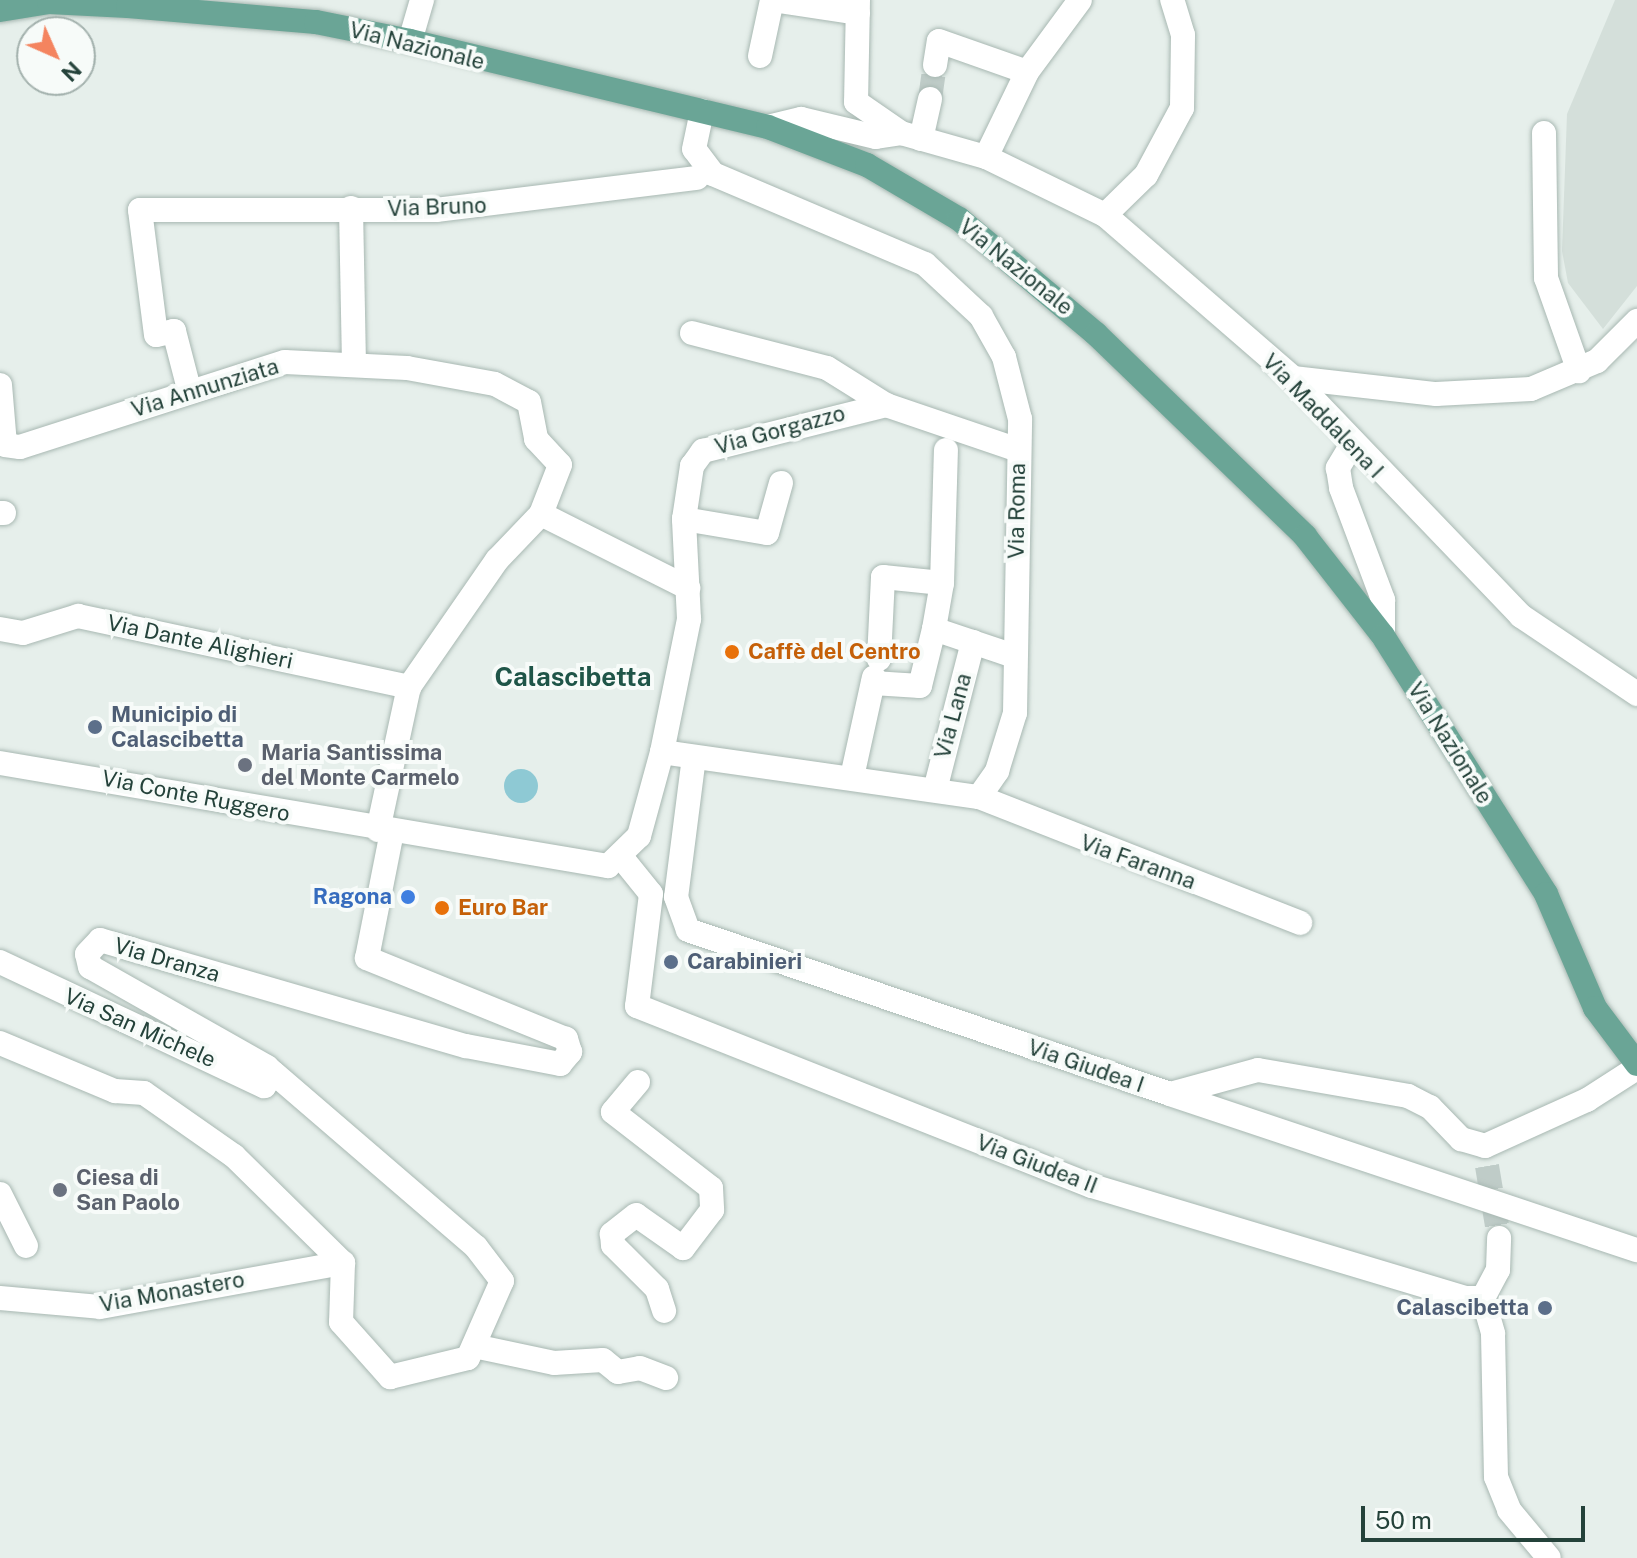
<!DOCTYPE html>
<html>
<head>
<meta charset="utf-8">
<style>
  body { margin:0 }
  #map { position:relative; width:1637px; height:1558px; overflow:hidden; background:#e6efeb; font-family:"Public Sans",sans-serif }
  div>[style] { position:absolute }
  .built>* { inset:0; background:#d4dfda }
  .water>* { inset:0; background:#8ec9d4 }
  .round { border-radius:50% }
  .minor-tunnel>* { height:24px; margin-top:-12px; transform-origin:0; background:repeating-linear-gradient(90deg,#bfccc8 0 24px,transparent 0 36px) }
  .roads { filter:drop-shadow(0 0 2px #a8b8b2) drop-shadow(0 0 2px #a8b8b2) }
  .minor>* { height:24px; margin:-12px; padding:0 12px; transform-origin:12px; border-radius:12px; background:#fff }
  .major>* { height:24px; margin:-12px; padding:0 12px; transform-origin:12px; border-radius:12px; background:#6aa596 }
  .dots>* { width:22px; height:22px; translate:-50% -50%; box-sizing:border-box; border:4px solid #f7fbf9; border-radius:50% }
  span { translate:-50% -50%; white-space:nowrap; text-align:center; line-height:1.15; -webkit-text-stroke:8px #f7fbf9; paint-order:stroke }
  .street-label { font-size:22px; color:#24423a }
  .food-label { font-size:22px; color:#c56008; font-weight:700 }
  .left { translate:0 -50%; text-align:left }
  .service-label { font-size:22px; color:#4e5e75; font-weight:700 }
  .right { translate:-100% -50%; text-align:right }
  .worship-label { font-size:22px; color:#5b616d; font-weight:700 }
  .shop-label { font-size:22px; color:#366cbe; font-weight:700 }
  .quarter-label { font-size:26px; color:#1f5548; font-weight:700 }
  .north { position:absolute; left:16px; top:16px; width:80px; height:80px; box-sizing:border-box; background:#f7fbf9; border:2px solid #a3b1ad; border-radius:50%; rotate:135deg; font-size:22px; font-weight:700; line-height:32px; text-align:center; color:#24423a }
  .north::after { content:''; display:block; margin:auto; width:28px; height:36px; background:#f4845f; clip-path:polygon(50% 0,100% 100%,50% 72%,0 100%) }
  .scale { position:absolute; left:1361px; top:1506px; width:224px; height:36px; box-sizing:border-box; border:4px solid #24423a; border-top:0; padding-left:10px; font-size:24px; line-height:28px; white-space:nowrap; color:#24423a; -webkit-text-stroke:6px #f7fbf9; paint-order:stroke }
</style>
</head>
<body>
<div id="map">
  <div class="built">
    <i style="clip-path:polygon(1615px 0,1637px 0,1637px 286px,1603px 329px,1568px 283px,1562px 251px,1567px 114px)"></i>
  </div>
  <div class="water">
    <i class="round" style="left:504px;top:769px;width:34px;height:34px"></i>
  </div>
  <div class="minor-tunnel">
    <i style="left:930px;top:99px;width:34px;rotate:-82deg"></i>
    <i style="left:1487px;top:1166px;width:73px;rotate:80.5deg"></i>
  </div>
  <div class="roads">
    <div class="minor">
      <i style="left:858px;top:0;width:102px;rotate:91.1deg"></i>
      <i style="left:856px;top:102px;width:55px;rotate:34.6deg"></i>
      <i style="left:901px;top:133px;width:88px;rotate:15.8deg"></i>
      <i style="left:986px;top:157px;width:132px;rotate:26deg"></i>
      <i style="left:1105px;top:215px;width:249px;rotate:40.9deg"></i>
      <i style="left:1293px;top:378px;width:330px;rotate:46.2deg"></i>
      <i style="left:1521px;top:616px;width:140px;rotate:33.9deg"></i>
      <i style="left:410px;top:41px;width:43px;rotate:-73.7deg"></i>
      <i style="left:760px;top:56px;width:57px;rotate:-77.9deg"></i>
      <i style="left:772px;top:0;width:87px;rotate:8.6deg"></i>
      <i style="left:935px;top:65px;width:24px;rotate:-81deg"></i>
      <i style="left:939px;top:41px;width:93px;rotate:19.4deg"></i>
      <i style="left:768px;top:127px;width:34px;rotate:-14deg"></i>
      <i style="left:801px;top:119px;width:77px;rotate:13.5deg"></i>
      <i style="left:876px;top:137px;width:25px;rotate:-9deg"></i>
      <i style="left:1544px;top:133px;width:145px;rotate:89.2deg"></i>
      <i style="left:1546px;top:278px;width:99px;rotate:70.5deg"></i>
      <i style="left:921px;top:139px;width:41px;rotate:-77.3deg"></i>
      <i style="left:986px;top:157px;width:94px;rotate:-64.2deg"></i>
      <i style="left:1027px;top:72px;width:89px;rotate:-53.6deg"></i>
      <i style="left:351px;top:208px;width:154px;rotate:88.9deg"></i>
      <i style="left:1105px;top:215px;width:57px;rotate:-44.3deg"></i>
      <i style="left:1146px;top:175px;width:76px;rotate:-61.8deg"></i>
      <i style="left:1182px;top:108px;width:73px;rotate:-89.2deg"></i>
      <i style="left:1183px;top:35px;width:37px;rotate:-107deg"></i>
      <i style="left:692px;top:333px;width:139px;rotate:14.5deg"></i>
      <i style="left:827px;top:368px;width:70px;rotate:32.1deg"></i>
      <i style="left:886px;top:405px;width:139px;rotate:18.8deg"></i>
      <i style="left:1293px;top:378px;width:144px;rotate:6.4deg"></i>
      <i style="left:1436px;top:394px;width:95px;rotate:-3deg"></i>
      <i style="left:1531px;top:389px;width:72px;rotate:-23deg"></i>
      <i style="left:1597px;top:361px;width:57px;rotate:-45deg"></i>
      <i style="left:0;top:385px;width:60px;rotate:85.2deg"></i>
      <i style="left:5px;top:445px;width:15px;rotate:8deg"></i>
      <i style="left:20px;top:447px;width:278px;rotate:-17.8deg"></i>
      <i style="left:285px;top:362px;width:122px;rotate:2.8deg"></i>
      <i style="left:407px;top:368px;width:89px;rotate:10.3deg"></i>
      <i style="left:495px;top:384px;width:38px;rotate:28deg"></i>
      <i style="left:529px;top:402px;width:38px;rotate:79deg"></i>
      <i style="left:536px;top:439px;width:35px;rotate:47deg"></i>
      <i style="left:560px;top:465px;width:53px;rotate:111.2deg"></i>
      <i style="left:541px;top:514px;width:165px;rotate:26.7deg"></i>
      <i style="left:189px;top:389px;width:60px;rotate:-104.5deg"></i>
      <i style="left:174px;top:331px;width:18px;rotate:167deg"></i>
      <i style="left:156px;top:335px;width:126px;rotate:-97.3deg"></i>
      <i style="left:140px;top:210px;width:296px"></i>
      <i style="left:436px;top:210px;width:263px;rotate:-7deg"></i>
      <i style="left:1351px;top:446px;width:26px;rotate:121deg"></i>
      <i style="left:1338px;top:468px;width:20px;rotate:81deg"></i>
      <i style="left:1341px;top:488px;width:120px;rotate:69.4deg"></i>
      <i style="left:1383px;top:600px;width:36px;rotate:90deg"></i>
      <i style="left:0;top:513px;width:4px"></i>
      <i style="left:684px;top:519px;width:84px;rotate:9.6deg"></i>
      <i style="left:767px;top:533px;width:52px;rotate:-74.4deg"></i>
      <i style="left:942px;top:583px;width:133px;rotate:-88.3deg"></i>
      <i style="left:0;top:629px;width:23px;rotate:10deg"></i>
      <i style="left:23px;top:633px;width:58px;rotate:-17.2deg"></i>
      <i style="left:78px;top:616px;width:339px;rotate:12.1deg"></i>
      <i style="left:879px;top:659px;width:82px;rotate:-87.2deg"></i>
      <i style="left:883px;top:577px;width:59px;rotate:5.8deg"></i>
      <i style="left:942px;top:583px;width:47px;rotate:99.9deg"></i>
      <i style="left:873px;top:683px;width:47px;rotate:3.7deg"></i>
      <i style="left:920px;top:686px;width:59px;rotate:-76.2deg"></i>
      <i style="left:934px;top:629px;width:84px;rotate:18.6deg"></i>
      <i style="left:662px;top:752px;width:320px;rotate:8.1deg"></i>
      <i style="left:979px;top:797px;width:32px;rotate:-55deg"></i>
      <i style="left:997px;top:771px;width:61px;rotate:-72.8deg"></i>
      <i style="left:1015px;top:713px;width:294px;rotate:-89deg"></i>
      <i style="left:1020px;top:419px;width:64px;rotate:-104.5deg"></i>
      <i style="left:1004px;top:357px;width:47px;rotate:-119.3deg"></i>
      <i style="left:981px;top:316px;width:76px;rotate:-137.1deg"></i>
      <i style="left:925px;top:264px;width:230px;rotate:-157deg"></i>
      <i style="left:713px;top:174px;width:31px;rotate:-127deg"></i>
      <i style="left:694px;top:149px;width:39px;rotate:-78deg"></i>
      <i style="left:694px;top:757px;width:141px;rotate:97.3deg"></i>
      <i style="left:676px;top:897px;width:35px;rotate:70deg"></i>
      <i style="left:688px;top:930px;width:509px;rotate:18.79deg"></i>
      <i style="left:1170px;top:1094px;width:91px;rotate:-15.3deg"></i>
      <i style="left:1258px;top:1070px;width:152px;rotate:9.8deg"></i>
      <i style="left:1408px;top:1096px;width:25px;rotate:27deg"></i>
      <i style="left:1430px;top:1107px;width:45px;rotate:45.9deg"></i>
      <i style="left:1461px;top:1139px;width:25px;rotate:16deg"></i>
      <i style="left:1485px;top:1146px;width:112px;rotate:-24.3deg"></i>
      <i style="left:1587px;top:1100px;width:59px;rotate:-32.6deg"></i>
      <i style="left:0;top:763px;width:617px;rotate:9.62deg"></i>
      <i style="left:608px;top:866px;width:43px;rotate:-44.1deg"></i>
      <i style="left:639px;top:836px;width:87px;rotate:-74.7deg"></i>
      <i style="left:662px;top:752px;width:136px;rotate:-78.5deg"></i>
      <i style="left:689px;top:619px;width:100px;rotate:-92.9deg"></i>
      <i style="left:684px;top:519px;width:54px;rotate:-81.4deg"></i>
      <i style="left:692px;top:466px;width:19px;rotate:-54deg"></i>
      <i style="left:703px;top:451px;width:189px;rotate:-14.1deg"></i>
      <i style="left:852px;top:777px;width:102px;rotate:-77.6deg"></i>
      <i style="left:935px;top:790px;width:153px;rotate:-75.6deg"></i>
      <i style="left:979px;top:797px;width:345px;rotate:21.4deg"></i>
      <i style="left:378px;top:830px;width:146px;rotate:-77.8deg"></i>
      <i style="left:409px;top:687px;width:155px;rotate:-55.3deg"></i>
      <i style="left:497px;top:560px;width:64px;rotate:-46.3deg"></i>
      <i style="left:622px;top:858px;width:46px;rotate:51.1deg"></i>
      <i style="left:651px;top:894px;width:113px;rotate:97.1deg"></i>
      <i style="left:637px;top:1006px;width:489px;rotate:21.6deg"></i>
      <i style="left:1092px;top:1186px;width:389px;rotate:16.7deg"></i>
      <i style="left:1465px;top:1298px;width:18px"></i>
      <i style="left:1483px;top:1298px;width:32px;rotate:-62deg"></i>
      <i style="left:1498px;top:1270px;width:32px;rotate:-88deg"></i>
      <i style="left:0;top:962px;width:292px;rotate:25.2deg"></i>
      <i style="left:264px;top:1086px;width:16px;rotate:-52deg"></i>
      <i style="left:0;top:1043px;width:125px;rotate:22.7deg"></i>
      <i style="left:115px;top:1091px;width:29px;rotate:4deg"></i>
      <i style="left:144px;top:1093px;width:110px;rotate:35deg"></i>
      <i style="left:234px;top:1156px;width:153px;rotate:44.5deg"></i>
      <i style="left:638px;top:1082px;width:39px;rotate:130deg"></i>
      <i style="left:613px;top:1112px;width:124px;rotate:37.8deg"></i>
      <i style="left:711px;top:1188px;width:22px;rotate:87deg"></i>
      <i style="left:712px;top:1210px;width:48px;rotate:127.3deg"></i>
      <i style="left:683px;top:1248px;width:57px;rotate:-144.9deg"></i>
      <i style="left:636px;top:1215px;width:31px;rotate:142deg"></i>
      <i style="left:612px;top:1234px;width:11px;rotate:85deg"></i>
      <i style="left:613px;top:1245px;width:62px;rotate:45deg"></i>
      <i style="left:657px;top:1289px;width:23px;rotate:72deg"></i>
      <i style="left:1170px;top:1094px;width:492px;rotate:18.5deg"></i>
      <i style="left:0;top:1194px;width:58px;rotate:63.4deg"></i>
      <i style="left:343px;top:1263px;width:59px;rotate:91.9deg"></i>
      <i style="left:341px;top:1322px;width:74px;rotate:48.3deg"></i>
      <i style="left:390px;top:1377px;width:80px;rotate:-13.7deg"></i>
      <i style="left:468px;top:1358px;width:84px;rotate:-66.2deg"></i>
      <i style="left:502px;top:1281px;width:43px;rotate:-127.4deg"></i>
      <i style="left:476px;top:1247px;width:276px;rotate:-139.3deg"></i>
      <i style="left:267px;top:1067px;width:203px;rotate:-150.5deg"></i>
      <i style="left:90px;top:967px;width:13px;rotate:-103deg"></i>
      <i style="left:87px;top:954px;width:19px;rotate:-47deg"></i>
      <i style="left:100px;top:940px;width:381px;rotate:16.2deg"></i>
      <i style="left:466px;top:1046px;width:96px;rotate:10.8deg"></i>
      <i style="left:560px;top:1064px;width:16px;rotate:-50deg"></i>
      <i style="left:570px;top:1052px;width:14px;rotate:-107deg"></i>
      <i style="left:566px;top:1039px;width:215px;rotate:-157.9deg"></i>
      <i style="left:367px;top:958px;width:128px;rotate:-78.8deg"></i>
      <i style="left:0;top:1298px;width:100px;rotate:5.1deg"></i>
      <i style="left:100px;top:1307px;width:247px;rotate:-10.3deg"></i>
      <i style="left:1483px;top:1298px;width:37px;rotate:74deg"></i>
      <i style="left:1493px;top:1334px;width:143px;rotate:88.8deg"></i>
      <i style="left:1496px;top:1477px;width:35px;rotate:68deg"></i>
      <i style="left:1509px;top:1510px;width:62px;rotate:50.2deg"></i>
      <i style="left:474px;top:1346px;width:82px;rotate:12deg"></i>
      <i style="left:554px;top:1363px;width:49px;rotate:-3.5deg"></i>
      <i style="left:603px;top:1360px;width:19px;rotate:39deg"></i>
      <i style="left:618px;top:1372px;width:22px;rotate:-10deg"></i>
      <i style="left:640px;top:1368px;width:28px;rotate:21deg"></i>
    </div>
    <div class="major">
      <i style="left:0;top:10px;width:50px;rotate:-9.3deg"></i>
      <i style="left:49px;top:2px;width:79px;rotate:2.9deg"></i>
      <i style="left:128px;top:6px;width:189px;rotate:4.9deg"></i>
      <i style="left:316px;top:22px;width:96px;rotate:11.4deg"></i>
      <i style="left:410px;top:41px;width:368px;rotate:13.5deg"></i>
      <i style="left:768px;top:127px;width:106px;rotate:21deg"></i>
      <i style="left:867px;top:165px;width:107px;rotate:30.4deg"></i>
      <i style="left:959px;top:219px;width:179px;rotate:40deg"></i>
      <i style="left:1096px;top:334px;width:291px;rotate:44deg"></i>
      <i style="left:1305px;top:536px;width:127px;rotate:52deg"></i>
      <i style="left:1383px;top:636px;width:305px;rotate:57.7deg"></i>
      <i style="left:1546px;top:894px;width:124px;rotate:66.7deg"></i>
      <i style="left:1595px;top:1008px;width:70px;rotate:53.1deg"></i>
    </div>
  </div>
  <div class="dots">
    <i style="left:732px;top:652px;background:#e8710a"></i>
    <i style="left:95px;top:727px;background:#5c6f8a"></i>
    <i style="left:245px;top:765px;background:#6b7280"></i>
    <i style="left:408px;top:897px;background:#3f7fe0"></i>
    <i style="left:442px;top:908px;background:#e8710a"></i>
    <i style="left:671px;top:962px;background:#5c6f8a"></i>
    <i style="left:60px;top:1190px;background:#6b7280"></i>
    <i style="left:1545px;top:1308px;background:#5c6f8a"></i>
  </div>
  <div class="street-label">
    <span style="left:417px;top:46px;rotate:14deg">Via Nazionale</span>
    <span style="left:437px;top:207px;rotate:-2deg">Via Bruno</span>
    <span style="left:1016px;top:267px;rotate:39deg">Via Nazionale</span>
    <span style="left:205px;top:388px;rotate:-17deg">Via Annunziata</span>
    <span style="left:1323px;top:416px;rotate:46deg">Via Maddalena I</span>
    <span style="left:780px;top:430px;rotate:-15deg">Via Gorgazzo</span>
    <span style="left:1017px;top:511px;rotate:-89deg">Via Roma</span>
    <span style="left:200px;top:642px;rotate:12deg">Via Dante Alighieri</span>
    <span style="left:953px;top:716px;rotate:-75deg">Via Lana</span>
    <span style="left:1450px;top:743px;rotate:58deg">Via Nazionale</span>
    <span style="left:196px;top:796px;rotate:11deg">Via Conte Ruggero</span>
    <span style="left:1138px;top:862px;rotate:20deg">Via Faranna</span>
    <span style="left:167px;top:960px;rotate:16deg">Via Dranza</span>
    <span style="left:140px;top:1028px;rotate:24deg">Via San Michele</span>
    <span style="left:1086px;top:1066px;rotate:19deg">Via Giudea I</span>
    <span style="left:1037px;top:1164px;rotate:21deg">Via Giudea II</span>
    <span style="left:172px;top:1292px;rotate:-10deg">Via Monastero</span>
  </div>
  <div class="food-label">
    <span class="left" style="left:748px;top:652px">Caffè del Centro</span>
    <span class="left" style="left:458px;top:908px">Euro Bar</span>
  </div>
  <div class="service-label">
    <span class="left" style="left:111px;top:727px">Municipio di<br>Calascibetta</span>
    <span class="left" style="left:687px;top:962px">Carabinieri</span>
    <span class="right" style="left:1529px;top:1308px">Calascibetta</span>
  </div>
  <div class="worship-label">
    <span class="left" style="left:261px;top:765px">Maria Santissima<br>del Monte Carmelo</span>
    <span class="left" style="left:76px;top:1190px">Ciesa di<br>San Paolo</span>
  </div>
  <div class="shop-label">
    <span class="right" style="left:392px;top:897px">Ragona</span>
  </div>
  <div class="quarter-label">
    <span style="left:573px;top:677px">Calascibetta</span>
  </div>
  <div class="north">N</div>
  <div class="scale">50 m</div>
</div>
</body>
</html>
